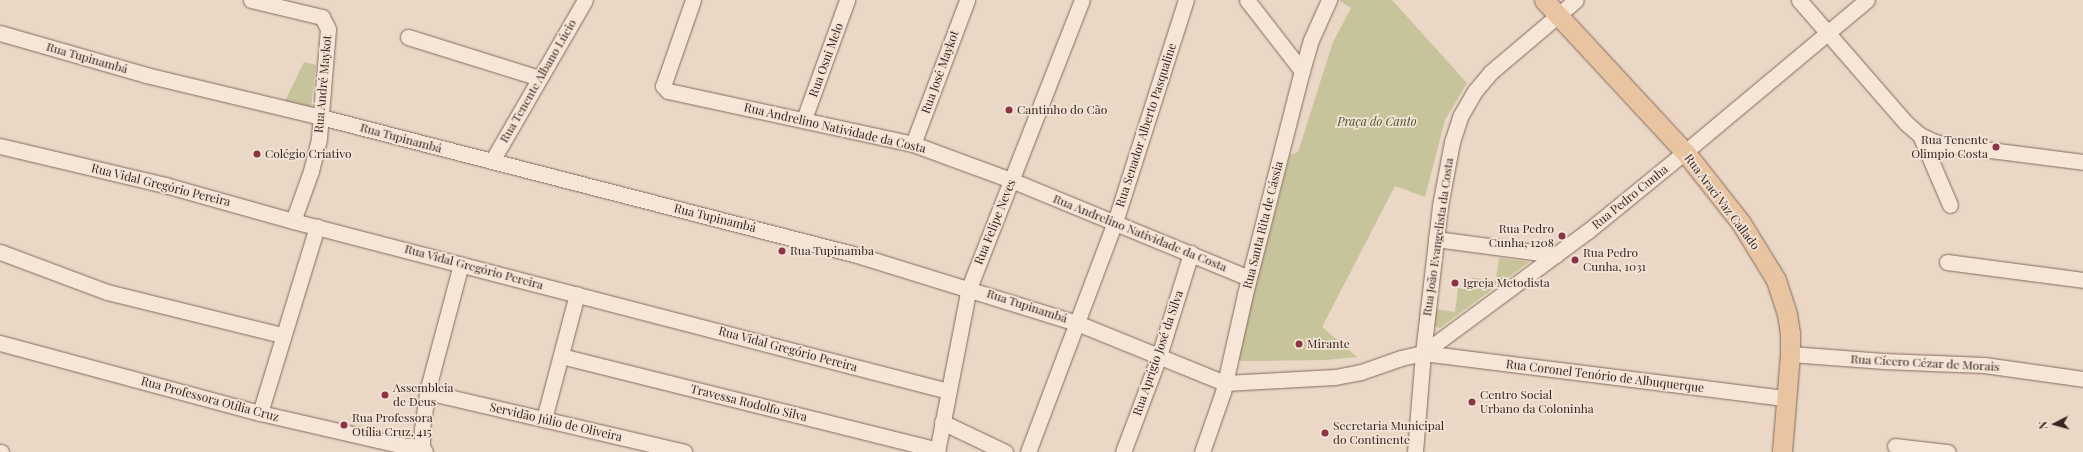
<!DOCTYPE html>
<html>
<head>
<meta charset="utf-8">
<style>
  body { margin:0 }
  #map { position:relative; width:2083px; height:452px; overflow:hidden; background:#ead7c6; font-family:"Playfair Display",serif }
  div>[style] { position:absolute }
  .green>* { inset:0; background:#c7c39b }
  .roads { filter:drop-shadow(0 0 1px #836a5d) drop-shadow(0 0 1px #836a5d) }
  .minor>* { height:15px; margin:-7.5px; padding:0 7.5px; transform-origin:7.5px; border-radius:7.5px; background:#f5e6d8 }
  .major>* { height:19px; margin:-9.5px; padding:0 9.5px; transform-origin:9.5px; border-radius:9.5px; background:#e9c4a1 }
  .dots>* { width:11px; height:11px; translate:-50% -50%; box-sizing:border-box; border:2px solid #f2e3d4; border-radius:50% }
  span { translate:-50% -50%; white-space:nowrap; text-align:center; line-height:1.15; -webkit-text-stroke:3.5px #f2e3d4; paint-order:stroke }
  .street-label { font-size:12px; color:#352520 }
  .poi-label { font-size:12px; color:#352520 }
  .left { translate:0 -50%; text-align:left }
  .right { translate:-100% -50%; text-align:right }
  .park-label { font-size:12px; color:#4d4f28; font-style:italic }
  .north { position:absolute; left:2035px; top:404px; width:40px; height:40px; -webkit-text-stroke:3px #f2e3d4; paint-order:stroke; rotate:264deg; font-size:11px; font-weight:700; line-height:16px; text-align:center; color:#352520 }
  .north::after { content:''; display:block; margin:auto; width:14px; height:18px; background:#352520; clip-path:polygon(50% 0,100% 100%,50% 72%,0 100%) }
</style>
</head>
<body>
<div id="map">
  <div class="green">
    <i style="clip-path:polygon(1338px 0,1392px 0,1467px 83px,1445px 120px,1425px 197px,1395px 186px,1322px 327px,1357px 357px,1326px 360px,1241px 361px,1237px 358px,1290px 155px,1298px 152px,1333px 42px,1351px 8px)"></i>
    <i style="clip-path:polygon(304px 62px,316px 65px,311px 108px,285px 101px)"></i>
    <i style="clip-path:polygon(1499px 258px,1529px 262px,1440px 328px,1436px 327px,1434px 325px,1436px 309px,1455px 312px,1458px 288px,1471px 289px,1472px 278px,1496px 280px)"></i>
  </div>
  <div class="roads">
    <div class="minor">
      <i style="left:251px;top:0;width:73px;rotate:13.5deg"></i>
      <i style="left:322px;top:17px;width:13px;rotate:63deg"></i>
      <i style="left:328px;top:29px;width:110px;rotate:94.7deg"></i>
      <i style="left:319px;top:139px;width:33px;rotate:104deg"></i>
      <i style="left:311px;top:171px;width:53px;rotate:109.8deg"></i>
      <i style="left:693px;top:0;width:91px;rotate:109.2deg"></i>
      <i style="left:663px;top:86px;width:7px;rotate:45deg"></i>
      <i style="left:668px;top:91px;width:251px;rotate:12.2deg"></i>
      <i style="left:913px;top:144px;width:104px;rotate:20.2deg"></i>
      <i style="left:1011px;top:180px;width:257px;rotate:22.4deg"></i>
      <i style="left:1247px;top:0;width:90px;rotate:52.2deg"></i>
      <i style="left:1799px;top:0;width:163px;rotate:49deg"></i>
      <i style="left:1906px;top:123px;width:18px;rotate:41deg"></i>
      <i style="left:1920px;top:135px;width:17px;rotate:25deg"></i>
      <i style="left:1935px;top:142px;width:16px;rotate:11deg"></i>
      <i style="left:1951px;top:145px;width:133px;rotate:7.3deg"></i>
      <i style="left:0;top:33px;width:152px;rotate:16deg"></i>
      <i style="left:146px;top:75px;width:180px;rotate:13.5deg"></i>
      <i style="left:321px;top:117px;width:553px;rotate:14.44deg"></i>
      <i style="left:857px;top:255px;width:230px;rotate:17.2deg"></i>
      <i style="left:1077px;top:323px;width:160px;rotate:22.1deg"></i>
      <i style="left:1225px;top:383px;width:110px;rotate:-3.1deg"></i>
      <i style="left:1335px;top:377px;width:26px;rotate:-11deg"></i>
      <i style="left:1361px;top:372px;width:42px;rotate:-19.3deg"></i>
      <i style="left:1401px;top:358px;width:23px;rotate:-13deg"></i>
      <i style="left:1423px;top:353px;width:366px;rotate:7.1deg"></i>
      <i style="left:408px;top:37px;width:138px;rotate:17.3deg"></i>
      <i style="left:804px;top:119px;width:127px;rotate:-70.1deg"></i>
      <i style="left:1920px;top:135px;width:76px;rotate:66.8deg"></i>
      <i style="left:913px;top:144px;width:154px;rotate:-69.4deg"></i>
      <i style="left:0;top:146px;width:170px;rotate:13.3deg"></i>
      <i style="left:165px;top:185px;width:133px;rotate:15.7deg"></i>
      <i style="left:293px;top:221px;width:677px;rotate:14.55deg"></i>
      <i style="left:492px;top:161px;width:186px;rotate:-60deg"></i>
      <i style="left:1436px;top:239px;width:121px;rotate:7.6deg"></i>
      <i style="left:0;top:252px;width:114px;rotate:20.5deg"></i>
      <i style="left:107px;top:292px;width:180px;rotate:13.8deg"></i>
      <i style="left:1947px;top:262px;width:137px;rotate:7.5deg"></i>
      <i style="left:0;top:343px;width:269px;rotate:15.1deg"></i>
      <i style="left:260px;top:413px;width:144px;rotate:12.9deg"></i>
      <i style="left:400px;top:445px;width:22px;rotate:5deg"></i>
      <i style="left:1423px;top:353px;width:205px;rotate:-36.5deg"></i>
      <i style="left:1588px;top:231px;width:125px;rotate:-39.2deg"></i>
      <i style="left:1685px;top:152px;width:237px;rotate:-39.9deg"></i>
      <i style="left:1790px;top:354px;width:94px;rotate:4.3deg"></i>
      <i style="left:1884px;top:361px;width:100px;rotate:2.3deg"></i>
      <i style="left:1984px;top:365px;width:100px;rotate:8deg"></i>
      <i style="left:561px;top:356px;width:388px;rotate:14deg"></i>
      <i style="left:427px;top:392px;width:264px;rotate:13.1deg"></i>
      <i style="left:260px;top:413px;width:195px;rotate:-73deg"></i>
      <i style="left:544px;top:419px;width:129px;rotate:-75.2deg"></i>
      <i style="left:942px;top:422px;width:70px;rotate:25.5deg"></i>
      <i style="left:1895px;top:446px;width:53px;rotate:6.5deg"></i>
      <i style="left:0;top:452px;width:1px"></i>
      <i style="left:425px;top:452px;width:6px;rotate:-121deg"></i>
      <i style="left:422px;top:447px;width:18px;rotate:-90deg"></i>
      <i style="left:422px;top:429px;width:37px;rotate:-82deg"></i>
      <i style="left:427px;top:392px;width:132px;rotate:-75.1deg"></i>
      <i style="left:937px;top:452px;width:167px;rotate:-79deg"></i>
      <i style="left:969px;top:288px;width:309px;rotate:-68.6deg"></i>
      <i style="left:1028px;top:452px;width:246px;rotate:-69.3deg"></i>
      <i style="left:1115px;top:222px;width:233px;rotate:-72.3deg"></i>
      <i style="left:1123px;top:452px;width:103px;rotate:-69.4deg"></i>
      <i style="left:1159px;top:356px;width:108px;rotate:-72.7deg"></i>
      <i style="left:1202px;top:452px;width:64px;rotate:-70.7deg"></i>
      <i style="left:1223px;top:392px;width:100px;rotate:-77.3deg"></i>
      <i style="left:1245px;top:294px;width:230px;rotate:-75.7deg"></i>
      <i style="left:1302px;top:71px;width:32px;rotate:-74deg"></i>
      <i style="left:1311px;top:40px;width:44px;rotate:-65.8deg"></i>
      <i style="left:1415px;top:452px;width:99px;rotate:-85.4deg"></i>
      <i style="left:1423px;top:353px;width:148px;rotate:-83.4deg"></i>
      <i style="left:1440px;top:206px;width:65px;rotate:-79.4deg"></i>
      <i style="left:1452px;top:142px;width:28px;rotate:-72deg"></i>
      <i style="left:1461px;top:115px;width:28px;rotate:-60deg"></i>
      <i style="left:1475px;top:91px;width:25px;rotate:-50deg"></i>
      <i style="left:1491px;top:72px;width:111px;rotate:-40.3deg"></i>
    </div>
    <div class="major">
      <i style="left:1544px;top:0;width:207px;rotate:47.2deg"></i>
      <i style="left:1685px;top:152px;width:90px;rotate:51.7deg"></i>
      <i style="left:1741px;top:223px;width:67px;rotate:58.4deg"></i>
      <i style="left:1776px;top:280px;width:36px;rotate:72deg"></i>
      <i style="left:1787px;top:314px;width:19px;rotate:81deg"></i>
      <i style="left:1790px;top:333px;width:21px;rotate:90deg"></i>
      <i style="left:1790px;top:354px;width:98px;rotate:94.7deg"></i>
    </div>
  </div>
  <div class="dots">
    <i style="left:1009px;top:110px;background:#8c3346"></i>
    <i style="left:1996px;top:147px;background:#8c3346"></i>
    <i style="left:257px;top:154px;background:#8c3346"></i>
    <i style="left:1562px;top:236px;background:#8c3346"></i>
    <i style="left:782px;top:251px;background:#8c3346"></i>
    <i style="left:1575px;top:260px;background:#8c3346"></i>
    <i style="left:1455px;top:283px;background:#8c3346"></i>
    <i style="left:1299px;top:344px;background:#8c3346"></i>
    <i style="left:385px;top:395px;background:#8c3346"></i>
    <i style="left:1472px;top:402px;background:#8c3346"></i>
    <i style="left:344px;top:425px;background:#8c3346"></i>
    <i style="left:1325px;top:433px;background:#8c3346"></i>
  </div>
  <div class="street-label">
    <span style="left:87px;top:58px;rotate:16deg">Rua Tupinambá</span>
    <span style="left:826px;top:60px;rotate:-70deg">Rua Osni Melo</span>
    <span style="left:940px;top:72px;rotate:-70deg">Rua José Maykot</span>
    <span style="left:538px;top:81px;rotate:-60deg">Rua Tenente Albano Lúcio</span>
    <span style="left:323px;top:84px;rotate:-85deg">Rua André Maykot</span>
    <span style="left:1146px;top:125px;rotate:-72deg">Rua Senador Alberto Pasqualine</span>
    <span style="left:835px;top:128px;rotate:13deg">Rua Andrelino Natividade da Costa</span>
    <span style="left:401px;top:138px;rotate:15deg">Rua Tupinambá</span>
    <span style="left:161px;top:185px;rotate:14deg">Rua Vidal Gregório Pereira</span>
    <span style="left:1630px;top:197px;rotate:-39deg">Rua Pedro Cunha</span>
    <span style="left:1722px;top:202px;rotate:53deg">Rua Araci Vaz Callado</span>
    <span style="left:715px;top:218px;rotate:14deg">Rua Tupinambá</span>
    <span style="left:995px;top:222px;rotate:-68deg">Rua Felipe Neves</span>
    <span style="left:1263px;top:225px;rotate:-76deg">Rua Santa Rita de Cássia</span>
    <span style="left:1140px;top:233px;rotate:22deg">Rua Andrelino Natividade da Costa</span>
    <span style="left:1438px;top:237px;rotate:-82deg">Rua João Evangelista da Costa</span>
    <span style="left:474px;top:267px;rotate:15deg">Rua Vidal Gregório Pereira</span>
    <span style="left:1027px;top:306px;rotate:18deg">Rua Tupinambá</span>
    <span style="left:788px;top:349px;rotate:15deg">Rua Vidal Gregório Pereira</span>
    <span style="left:1158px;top:353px;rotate:-71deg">Rua Aprígio José da Silva</span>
    <span style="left:1925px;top:363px;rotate:3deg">Rua Cícero Cézar de Morais</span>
    <span style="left:1605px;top:376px;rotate:7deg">Rua Coronel Tenório de Albuquerque</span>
    <span style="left:210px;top:399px;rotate:15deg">Rua Professora Otília Cruz</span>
    <span style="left:749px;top:403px;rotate:14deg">Travessa Rodolfo Silva</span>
    <span style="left:556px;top:422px;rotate:13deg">Servidão Júlio de Oliveira</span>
  </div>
  <div class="poi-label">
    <span class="left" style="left:1017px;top:110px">Cantinho do Cão</span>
    <span class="right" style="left:1988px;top:147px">Rua Tenente<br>Olimpio Costa</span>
    <span class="left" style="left:265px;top:154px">Colégio Criativo</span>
    <span class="right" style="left:1554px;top:236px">Rua Pedro<br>Cunha, 1208</span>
    <span class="left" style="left:790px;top:251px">Rua Tupinamba</span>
    <span class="left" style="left:1583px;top:260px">Rua Pedro<br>Cunha, 1031</span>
    <span class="left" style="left:1463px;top:283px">Igreja Metodista</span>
    <span class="left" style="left:1307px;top:344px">Mirante</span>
    <span class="left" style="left:393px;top:395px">Assembleia<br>de Deus</span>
    <span class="left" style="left:1480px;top:402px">Centro Social<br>Urbano da Coloninha</span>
    <span class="left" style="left:352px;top:425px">Rua Professora<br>Otília Cruz, 415</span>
    <span class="left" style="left:1333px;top:433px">Secretaria Municipal<br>do Continente</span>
  </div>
  <div class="park-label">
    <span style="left:1377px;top:122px">Praça do Canto</span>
  </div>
  <div class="north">N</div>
</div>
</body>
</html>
